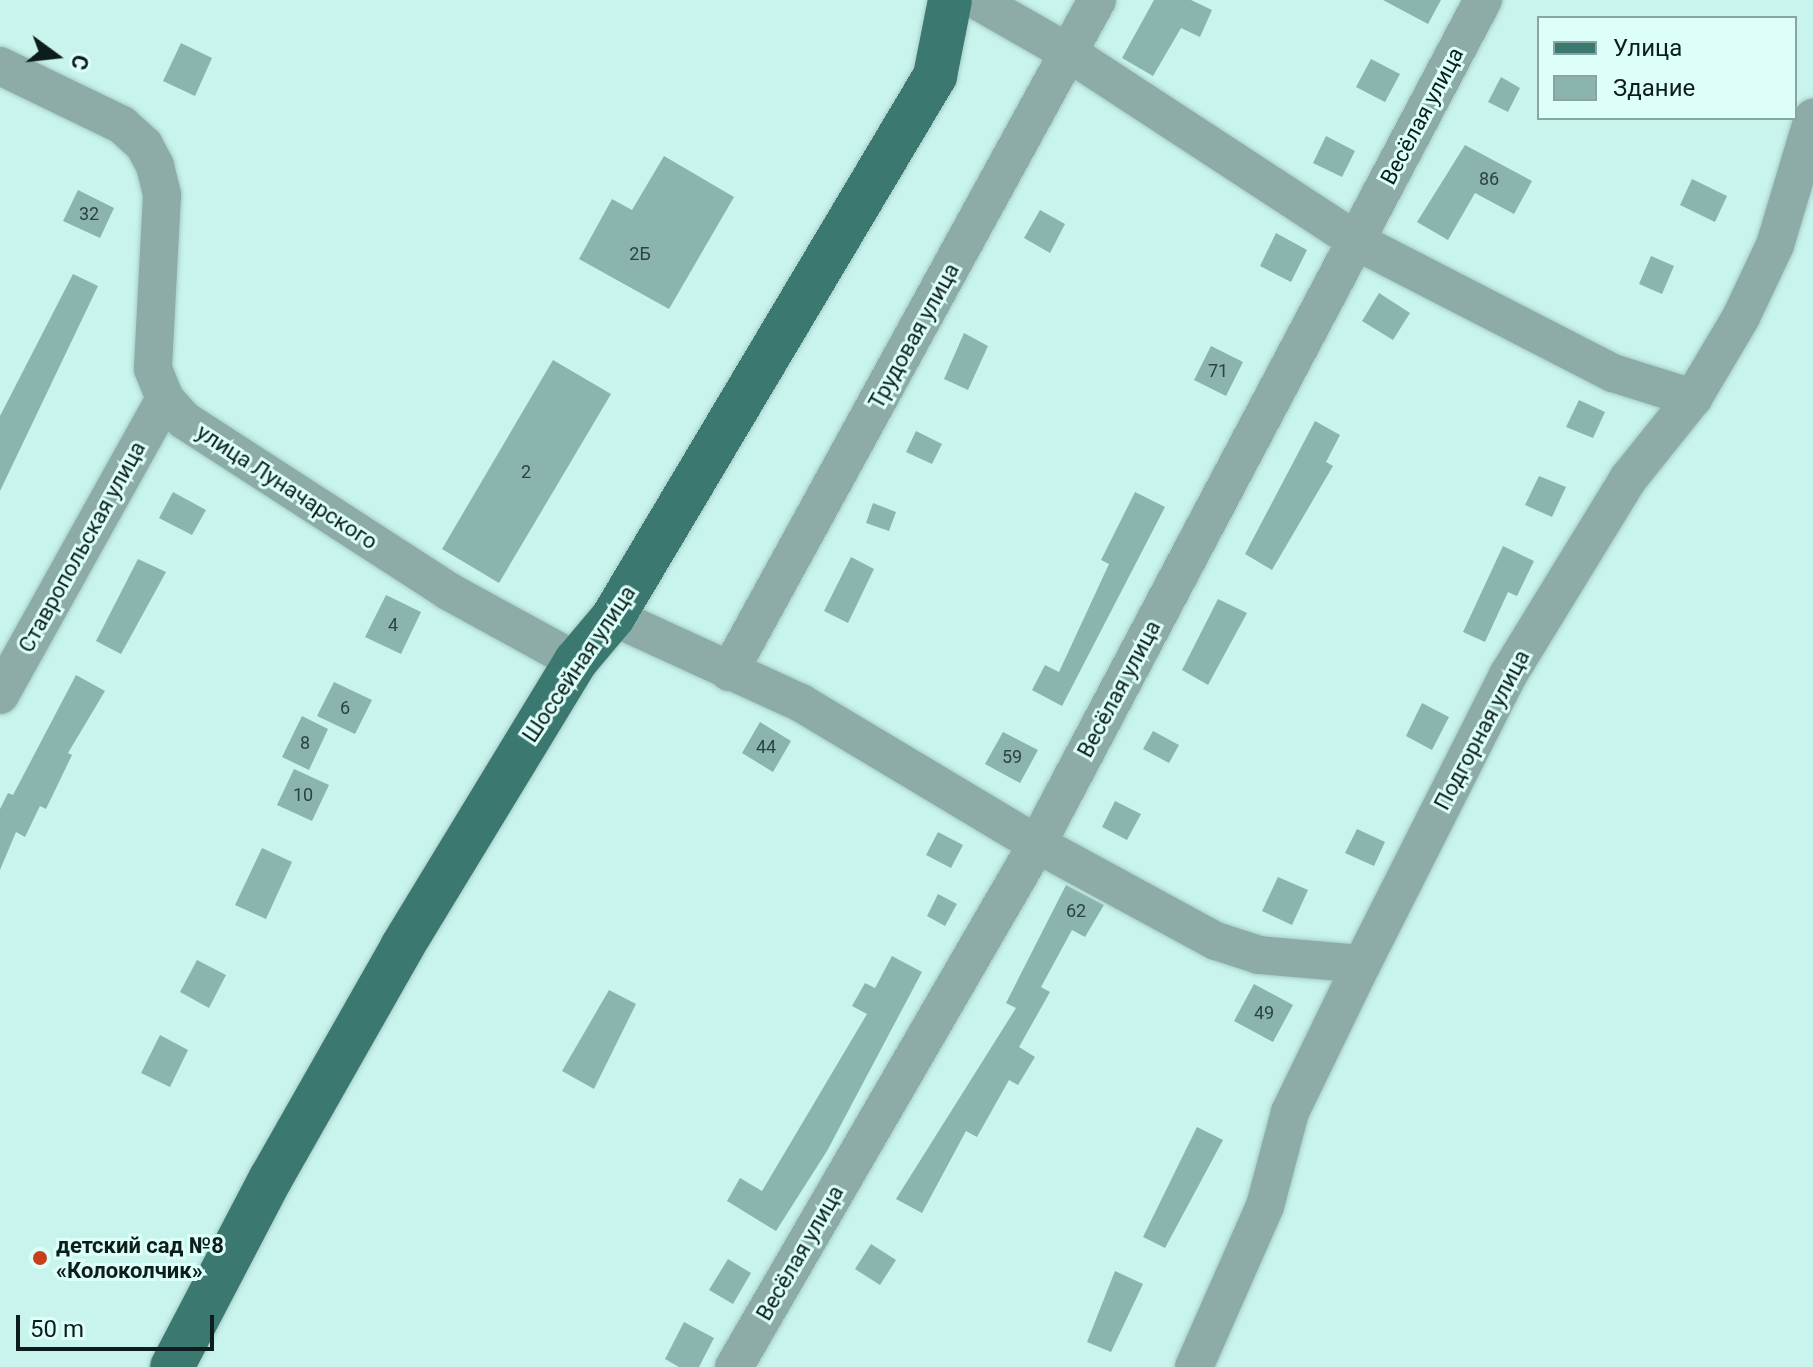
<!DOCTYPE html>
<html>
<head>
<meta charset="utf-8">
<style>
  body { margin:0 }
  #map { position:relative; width:1813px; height:1367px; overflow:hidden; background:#c8f4ed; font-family:Roboto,sans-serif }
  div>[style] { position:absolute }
  .building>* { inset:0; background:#8bb4ae }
  .roads { filter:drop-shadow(0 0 2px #a6cdc7) drop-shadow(0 0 2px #a6cdc7) }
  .minor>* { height:38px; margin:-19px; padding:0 19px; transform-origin:19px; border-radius:19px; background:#8daca7 }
  .major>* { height:44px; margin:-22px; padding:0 22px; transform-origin:22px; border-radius:22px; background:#3b7870 }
  .dots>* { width:22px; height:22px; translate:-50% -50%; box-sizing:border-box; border:4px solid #dcfff9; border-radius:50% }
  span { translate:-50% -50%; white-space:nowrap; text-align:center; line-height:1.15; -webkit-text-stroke:6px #dcfff9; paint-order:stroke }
  .number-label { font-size:18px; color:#2c4340 }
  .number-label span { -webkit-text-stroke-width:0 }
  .street-label { font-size:22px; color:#0d1d1b }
  .poi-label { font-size:22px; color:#0d1d1b; font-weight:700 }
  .left { translate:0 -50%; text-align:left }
  .legend { position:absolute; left:1537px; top:16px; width:260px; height:104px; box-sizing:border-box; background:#dcfff9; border:2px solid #89a5a0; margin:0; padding:10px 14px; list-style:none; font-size:24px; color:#0d1d1b }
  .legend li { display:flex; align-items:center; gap:16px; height:40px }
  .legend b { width:40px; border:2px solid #89a5a0 }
  .north { position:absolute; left:16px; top:16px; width:80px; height:80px; -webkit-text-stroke:6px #dcfff9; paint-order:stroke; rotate:105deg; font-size:22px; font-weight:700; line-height:32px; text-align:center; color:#0d1d1b }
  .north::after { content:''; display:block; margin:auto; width:28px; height:36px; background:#0d1d1b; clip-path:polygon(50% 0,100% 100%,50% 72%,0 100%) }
  .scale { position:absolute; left:16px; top:1315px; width:198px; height:36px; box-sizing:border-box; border:4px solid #0d1d1b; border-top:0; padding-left:10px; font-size:24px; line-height:28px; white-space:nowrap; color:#0d1d1b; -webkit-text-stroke:6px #dcfff9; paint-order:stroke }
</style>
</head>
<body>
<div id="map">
  <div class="building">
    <i style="clip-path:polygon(1154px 0,1191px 0,1212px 10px,1200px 37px,1181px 28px,1153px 76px,1122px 58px)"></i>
    <i style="clip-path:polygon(1383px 0,1441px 0,1428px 24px)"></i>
    <i style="clip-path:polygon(181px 43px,212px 58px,195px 96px,163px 81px)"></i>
    <i style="clip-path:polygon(1371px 59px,1400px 74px,1385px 102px,1356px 87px)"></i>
    <i style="clip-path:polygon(1501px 77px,1520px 88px,1508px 112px,1488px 102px)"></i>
    <i style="clip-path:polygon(1326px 136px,1355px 151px,1342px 177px,1313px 163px)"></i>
    <i style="clip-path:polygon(1465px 145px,1532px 181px,1514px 214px,1475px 193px,1448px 240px,1417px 222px)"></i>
    <i style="clip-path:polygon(664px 156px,734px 197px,669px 309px,579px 259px,612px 199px,632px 210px)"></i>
    <i style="clip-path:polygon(1692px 179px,1727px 196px,1715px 222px,1680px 205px)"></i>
    <i style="clip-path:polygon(78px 190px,114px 208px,100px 238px,63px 221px)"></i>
    <i style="clip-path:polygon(1040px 210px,1065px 224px,1050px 253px,1024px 238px)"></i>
    <i style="clip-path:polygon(1276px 233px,1307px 250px,1291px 282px,1260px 266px)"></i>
    <i style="clip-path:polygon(1651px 256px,1674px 266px,1662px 294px,1639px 284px)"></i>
    <i style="clip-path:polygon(73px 274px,98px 286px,0 491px,0 416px)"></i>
    <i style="clip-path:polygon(1379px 293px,1410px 313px,1393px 340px,1362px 321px)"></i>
    <i style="clip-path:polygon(964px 333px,988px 346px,968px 390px,944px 379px)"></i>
    <i style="clip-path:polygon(1211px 346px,1243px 362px,1226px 396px,1194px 380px)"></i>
    <i style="clip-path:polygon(553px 360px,611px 394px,499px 583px,442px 549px)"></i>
    <i style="clip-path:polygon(1579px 400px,1605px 412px,1593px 438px,1566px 427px)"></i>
    <i style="clip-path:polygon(1315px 421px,1340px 435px,1326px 462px,1333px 466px,1272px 570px,1245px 554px)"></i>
    <i style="clip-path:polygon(916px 431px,942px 444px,932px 464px,906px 452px)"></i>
    <i style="clip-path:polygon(1539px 476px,1566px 487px,1552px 517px,1525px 505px)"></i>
    <i style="clip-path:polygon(173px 492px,206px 510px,192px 535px,159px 518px)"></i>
    <i style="clip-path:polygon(1135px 492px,1165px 507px,1062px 706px,1032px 690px,1045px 665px,1059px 672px,1109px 564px,1101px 560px)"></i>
    <i style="clip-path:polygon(873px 503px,896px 512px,889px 531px,866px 523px)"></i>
    <i style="clip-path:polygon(1503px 546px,1534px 561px,1517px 596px,1508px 592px,1485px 642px,1463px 632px)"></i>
    <i style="clip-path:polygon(851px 557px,874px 569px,848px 623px,824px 611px)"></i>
    <i style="clip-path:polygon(138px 559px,166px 572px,121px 654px,96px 641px)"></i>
    <i style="clip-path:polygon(386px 595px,421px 612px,401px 654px,365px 637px)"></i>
    <i style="clip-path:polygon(1218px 599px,1247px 613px,1208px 685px,1182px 670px)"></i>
    <i style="clip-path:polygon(76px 675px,105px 691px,68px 753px,72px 755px,46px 809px,40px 806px,25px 837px,16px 832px,0 870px,0 809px,8px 793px,13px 795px)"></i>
    <i style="clip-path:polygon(334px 682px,372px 700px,355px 734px,317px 716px)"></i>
    <i style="clip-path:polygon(1422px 703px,1449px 717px,1432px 750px,1406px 736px)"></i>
    <i style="clip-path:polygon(302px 716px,328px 729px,309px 770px,282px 757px)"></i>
    <i style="clip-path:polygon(760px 722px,791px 741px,773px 772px,742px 753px)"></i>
    <i style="clip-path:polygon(1153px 731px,1179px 745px,1169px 763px,1143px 749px)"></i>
    <i style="clip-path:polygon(1003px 732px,1038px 750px,1020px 783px,985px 764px)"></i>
    <i style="clip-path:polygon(294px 769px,329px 785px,312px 821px,277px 805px)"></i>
    <i style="clip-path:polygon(1115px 801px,1141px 814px,1127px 840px,1102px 827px)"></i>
    <i style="clip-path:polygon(1357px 829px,1385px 842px,1374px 866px,1345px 853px)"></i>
    <i style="clip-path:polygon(938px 832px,963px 845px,951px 868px,926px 855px)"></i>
    <i style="clip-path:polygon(262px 848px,292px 862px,266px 919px,235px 905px)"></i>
    <i style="clip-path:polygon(1278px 877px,1308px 890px,1292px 925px,1262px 911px)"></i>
    <i style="clip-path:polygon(1066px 885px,1104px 905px,1085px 937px,1072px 930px,1041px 987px,1050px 992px,1019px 1047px,1035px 1057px,1018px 1085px,1009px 1080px,977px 1137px,966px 1131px,922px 1213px,896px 1199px,1016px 1008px,1006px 1003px)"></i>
    <i style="clip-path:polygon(938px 894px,957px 904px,945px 926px,927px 916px)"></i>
    <i style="clip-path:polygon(892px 956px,922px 972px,827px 1151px,776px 1231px,727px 1201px,740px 1178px,762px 1191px,867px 1014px,852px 1006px,865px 983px,875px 988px)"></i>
    <i style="clip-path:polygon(197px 960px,226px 975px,209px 1008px,180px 992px)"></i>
    <i style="clip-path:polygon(1254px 984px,1293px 1005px,1273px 1042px,1234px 1021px)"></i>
    <i style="clip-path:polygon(609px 990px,636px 1004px,594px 1089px,562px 1071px)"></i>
    <i style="clip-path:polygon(160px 1035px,188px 1050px,170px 1087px,141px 1073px)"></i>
    <i style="clip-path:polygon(1197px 1127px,1223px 1140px,1165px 1248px,1143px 1237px)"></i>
    <i style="clip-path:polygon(871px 1244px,896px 1260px,880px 1285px,855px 1269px)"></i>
    <i style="clip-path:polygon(728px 1259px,751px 1273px,733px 1304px,709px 1290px)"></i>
    <i style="clip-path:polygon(1115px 1271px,1143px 1284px,1111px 1352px,1087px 1342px)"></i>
    <i style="clip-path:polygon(684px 1322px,714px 1338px,699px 1367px,679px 1367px,665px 1359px)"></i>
  </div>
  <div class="roads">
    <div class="minor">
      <i style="left:976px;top:0;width:107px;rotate:29.7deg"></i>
      <i style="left:1069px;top:53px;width:343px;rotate:33.2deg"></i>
      <i style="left:1356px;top:241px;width:289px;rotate:27.2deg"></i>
      <i style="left:1613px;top:373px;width:84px;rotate:17.4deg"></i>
      <i style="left:0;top:66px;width:136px;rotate:25.8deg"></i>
      <i style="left:122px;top:125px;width:30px;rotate:42deg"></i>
      <i style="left:144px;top:145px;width:24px;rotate:62deg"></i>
      <i style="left:155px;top:166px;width:30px;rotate:76deg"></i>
      <i style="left:162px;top:195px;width:174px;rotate:93deg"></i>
      <i style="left:153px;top:369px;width:32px;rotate:68deg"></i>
      <i style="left:165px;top:399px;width:28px;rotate:48deg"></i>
      <i style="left:184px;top:420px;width:315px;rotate:32.9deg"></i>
      <i style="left:448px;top:591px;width:146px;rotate:28.7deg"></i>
      <i style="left:613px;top:617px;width:207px;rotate:24.6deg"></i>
      <i style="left:801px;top:703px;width:275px;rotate:30.9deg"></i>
      <i style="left:1037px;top:844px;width:204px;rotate:28.5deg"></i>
      <i style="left:1216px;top:941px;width:45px;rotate:18deg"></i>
      <i style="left:1259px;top:955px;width:103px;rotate:5deg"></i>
      <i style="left:729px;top:672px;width:766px;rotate:-61.29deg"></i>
      <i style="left:0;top:695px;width:339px;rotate:-60.9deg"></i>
      <i style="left:734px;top:1367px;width:604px;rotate:-59.91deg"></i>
      <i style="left:1037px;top:844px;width:955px;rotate:-62.15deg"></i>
      <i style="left:1194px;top:1367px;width:176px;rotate:-66.2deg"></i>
      <i style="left:1265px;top:1206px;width:97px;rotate:-75.1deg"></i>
      <i style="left:1290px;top:1112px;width:165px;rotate:-64.1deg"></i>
      <i style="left:1362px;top:964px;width:324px;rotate:-63.2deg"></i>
      <i style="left:1508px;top:675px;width:230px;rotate:-58.5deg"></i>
      <i style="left:1628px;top:479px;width:104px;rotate:-51.3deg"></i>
      <i style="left:1693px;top:398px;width:94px;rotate:-59.3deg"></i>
      <i style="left:1741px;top:317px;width:80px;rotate:-64.7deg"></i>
      <i style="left:1775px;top:245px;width:133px;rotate:-73.3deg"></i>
    </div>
    <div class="major">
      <i style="left:172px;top:1367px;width:213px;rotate:-62.4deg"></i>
      <i style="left:271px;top:1178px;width:266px;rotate:-60.4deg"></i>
      <i style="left:402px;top:947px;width:335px;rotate:-58.7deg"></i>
      <i style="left:576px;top:661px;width:57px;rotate:-49.9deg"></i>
      <i style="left:613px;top:617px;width:630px;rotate:-59.24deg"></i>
      <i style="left:935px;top:76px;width:77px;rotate:-78.8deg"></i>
    </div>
  </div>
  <div class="dots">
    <i style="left:40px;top:1258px;background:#c93f1c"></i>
  </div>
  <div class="number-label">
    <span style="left:1489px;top:179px">86</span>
    <span style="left:89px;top:214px">32</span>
    <span style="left:640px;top:254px">2Б</span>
    <span style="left:1218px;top:371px">71</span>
    <span style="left:526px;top:472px">2</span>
    <span style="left:393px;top:625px">4</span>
    <span style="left:345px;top:708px">6</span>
    <span style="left:305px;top:743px">8</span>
    <span style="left:766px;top:747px">44</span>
    <span style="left:1012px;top:757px">59</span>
    <span style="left:303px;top:795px">10</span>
    <span style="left:1076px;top:911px">62</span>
    <span style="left:1264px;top:1013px">49</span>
  </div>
  <div class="street-label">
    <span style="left:1422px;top:116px;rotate:-62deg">Весёлая улица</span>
    <span style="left:914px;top:336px;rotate:-61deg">Трудовая улица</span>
    <span style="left:287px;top:487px;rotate:33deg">улица Луначарского</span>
    <span style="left:82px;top:547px;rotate:-61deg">Ставропольская улица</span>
    <span style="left:579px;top:664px;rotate:-56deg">Шоссейная улица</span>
    <span style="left:1119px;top:689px;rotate:-62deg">Весёлая улица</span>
    <span style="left:1482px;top:730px;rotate:-62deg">Подгорная улица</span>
    <span style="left:800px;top:1253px;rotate:-60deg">Весёлая улица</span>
  </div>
  <div class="poi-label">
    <span class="left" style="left:56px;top:1258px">детский сад №8<br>«Колоколчик»</span>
  </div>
  <ul class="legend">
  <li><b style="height:10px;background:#3b7870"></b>Улица</li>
  <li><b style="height:22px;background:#8bb4ae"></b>Здание</li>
  </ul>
  <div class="north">С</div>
  <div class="scale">50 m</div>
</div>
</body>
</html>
